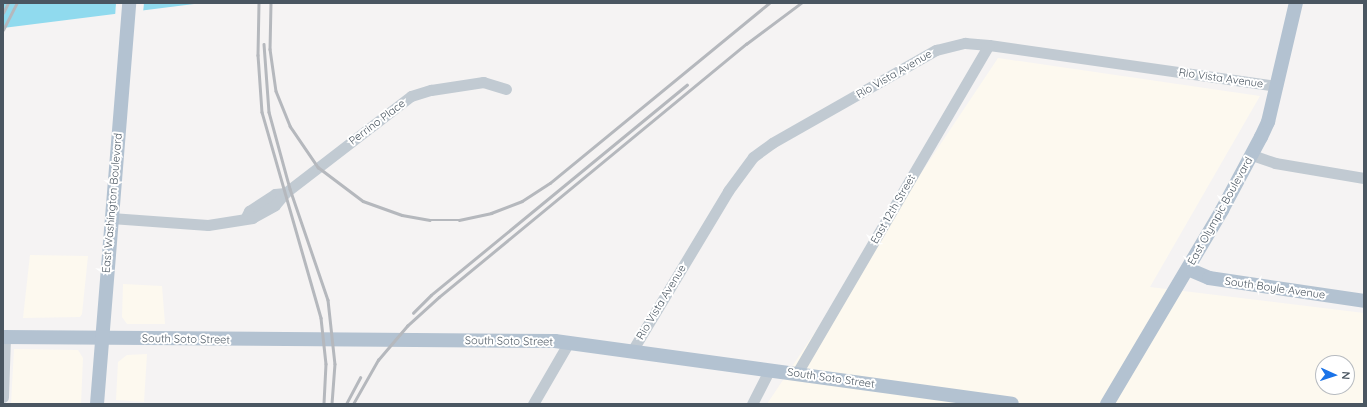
<!DOCTYPE html>
<html>
<head>
<meta charset="utf-8">
<style>
  body { margin:0 }
  #map { position:relative; width:1367px; height:407px; overflow:hidden; background:#f5f3f3; font-family:Quicksand,sans-serif }
  div>[style] { position:absolute }
  .commercial>* { inset:0; background:#fdf9ef }
  .water>* { inset:0; background:#90daee }
  .pier>* { inset:0; background:#f5f3f3 }
  .minor>* { height:11px; margin:-5.5px; padding:0 5.5px; transform-origin:5.5px; border-radius:5.5px; background:#c1cad2 }
  .major>* { height:14px; margin:-7px; padding:0 7px; transform-origin:7px; border-radius:7px; background:#b3c2d1 }
  .rail>* { height:2.5px; margin:-1.25px; padding:0 1.25px; transform-origin:1.25px; border-radius:1.25px; background:#b5b8bd }
  span { translate:-50% -50%; white-space:nowrap; text-align:center; line-height:1.15; -webkit-text-stroke:4px #fff; paint-order:stroke }
  .street-label { font-size:11px; color:#4a5661 }
  .frame { position:absolute; inset:0; border:4px solid #4a5661; pointer-events:none }
  .north { position:absolute; left:1315px; top:355px; width:40px; height:40px; box-sizing:border-box; background:#fff; border:1px solid #b7bbc0; border-radius:50%; rotate:93deg; font-size:11px; font-weight:700; line-height:16px; text-align:center; color:#4a5661 }
  .north::after { content:''; display:block; margin:auto; width:14px; height:18px; background:#1a73e8; clip-path:polygon(50% 0,100% 100%,50% 72%,0 100%) }
</style>
</head>
<body>
<div id="map">
  <div class="commercial">
    <i style="clip-path:polygon(evenodd,998px 58px,1260px 96px,1150px 287px,1364px 313px,1364px 404px,767px 404px,998px 58px,1323px 363px,1347px 363px,1347px 387px,1323px 387px,1323px 363px)"></i>
    <i style="clip-path:polygon(30px 255px,88px 256px,82px 314px,80px 317px,23px 318px)"></i>
    <i style="clip-path:polygon(123px 284px,162px 286px,165px 324px,127px 324px,122px 317px)"></i>
    <i style="clip-path:polygon(14px 349px,78px 350px,83px 358px,81px 404px,11px 404px)"></i>
    <i style="clip-path:polygon(147px 354px,144px 402px,116px 400px,118px 362px,127px 355px)"></i>
  </div>
  <div class="water">
    <i style="clip-path:polygon(3px 3px,202px 3px,3px 28px)"></i>
  </div>
  <div class="pier">
    <i style="clip-path:polygon(116px 3px,144px 3px,143px 13px,115px 17px)"></i>
  </div>
  <div class="minor">
    <i style="left:1252px;top:155px;width:24px;rotate:19deg"></i>
    <i style="left:1275px;top:163px;width:90px;rotate:9.6deg"></i>
    <i style="left:246px;top:217px;width:7px;rotate:-63deg"></i>
    <i style="left:249px;top:211px;width:31px;rotate:-33deg"></i>
    <i style="left:275px;top:194px;width:10px;rotate:-6deg"></i>
    <i style="left:111px;top:218px;width:97px;rotate:4.1deg"></i>
    <i style="left:208px;top:225px;width:45px;rotate:-9deg"></i>
    <i style="left:252px;top:218px;width:26px;rotate:-29deg"></i>
    <i style="left:275px;top:205px;width:16px;rotate:-50deg"></i>
    <i style="left:285px;top:193px;width:159px;rotate:-37.6deg"></i>
    <i style="left:411px;top:96px;width:21px;rotate:-17deg"></i>
    <i style="left:431px;top:90px;width:53px;rotate:-8.7deg"></i>
    <i style="left:483px;top:82px;width:24px;rotate:17deg"></i>
    <i style="left:632px;top:351px;width:187px;rotate:-59deg"></i>
    <i style="left:728px;top:191px;width:42px;rotate:-53.7deg"></i>
    <i style="left:753px;top:157px;width:24px;rotate:-36deg"></i>
    <i style="left:772px;top:143px;width:189px;rotate:-29.6deg"></i>
    <i style="left:936px;top:50px;width:30px;rotate:-14deg"></i>
    <i style="left:965px;top:43px;width:24px;rotate:5deg"></i>
    <i style="left:989px;top:45px;width:291px;rotate:8.1deg"></i>
    <i style="left:797px;top:373px;width:380px;rotate:-59.7deg"></i>
    <i style="left:3px;top:397px;width:60px;rotate:-88.1deg"></i>
    <i style="left:533px;top:404px;width:72px;rotate:-59.9deg"></i>
    <i style="left:752px;top:404px;width:38px;rotate:-63deg"></i>
  </div>
  <div class="major">
    <i style="left:1188px;top:269px;width:23px;rotate:23deg"></i>
    <i style="left:1209px;top:278px;width:157px;rotate:8.4deg"></i>
    <i style="left:3px;top:337px;width:552px;rotate:0.42deg"></i>
    <i style="left:555px;top:341px;width:461px;rotate:7.8deg"></i>
    <i style="left:97px;top:404px;width:402px;rotate:-85.4deg"></i>
    <i style="left:1107px;top:404px;width:226px;rotate:-59.3deg"></i>
    <i style="left:1222px;top:210px;width:83px;rotate:-61.9deg"></i>
    <i style="left:1261px;top:137px;width:17px;rotate:-65deg"></i>
    <i style="left:1268px;top:122px;width:122px;rotate:-76.8deg"></i>
  </div>
  <div class="rail">
    <i style="left:259px;top:3px;width:52px;rotate:91.1deg"></i>
    <i style="left:258px;top:55px;width:57px;rotate:86deg"></i>
    <i style="left:262px;top:112px;width:214px;rotate:74deg"></i>
    <i style="left:321px;top:318px;width:46px;rotate:83.8deg"></i>
    <i style="left:326px;top:364px;width:40px;rotate:92.9deg"></i>
    <i style="left:271px;top:3px;width:46px;rotate:91.2deg"></i>
    <i style="left:270px;top:49px;width:42px;rotate:81.9deg"></i>
    <i style="left:276px;top:91px;width:38px;rotate:68deg"></i>
    <i style="left:290px;top:126px;width:50px;rotate:55.7deg"></i>
    <i style="left:318px;top:167px;width:56px;rotate:37.1deg"></i>
    <i style="left:363px;top:201px;width:41px;rotate:19.7deg"></i>
    <i style="left:402px;top:215px;width:28px;rotate:10deg"></i>
    <i style="left:430px;top:220px;width:29px"></i>
    <i style="left:459px;top:220px;width:33px;rotate:-12deg"></i>
    <i style="left:491px;top:213px;width:33px;rotate:-21deg"></i>
    <i style="left:522px;top:201px;width:33px;rotate:-33deg"></i>
    <i style="left:550px;top:183px;width:283px;rotate:-39.4deg"></i>
    <i style="left:3px;top:13px;width:11px;rotate:-63deg"></i>
    <i style="left:3px;top:30px;width:30px;rotate:-63deg"></i>
    <i style="left:264px;top:44px;width:68px;rotate:85.8deg"></i>
    <i style="left:269px;top:112px;width:80px;rotate:74.7deg"></i>
    <i style="left:290px;top:189px;width:117px;rotate:71.1deg"></i>
    <i style="left:328px;top:300px;width:64px;rotate:83.8deg"></i>
    <i style="left:335px;top:364px;width:40px;rotate:94.3deg"></i>
    <i style="left:413px;top:313px;width:25px;rotate:-45deg"></i>
    <i style="left:431px;top:295px;width:331px;rotate:-39.4deg"></i>
    <i style="left:346px;top:404px;width:30px;rotate:-62deg"></i>
    <i style="left:353px;top:404px;width:51px;rotate:-60.4deg"></i>
    <i style="left:378px;top:360px;width:45px;rotate:-49.5deg"></i>
    <i style="left:407px;top:326px;width:43px;rotate:-42.2deg"></i>
    <i style="left:439px;top:297px;width:398px;rotate:-39.5deg"></i>
    <i style="left:746px;top:44px;width:69px;rotate:-36.7deg"></i>
  </div>
  <div class="street-label">
    <span style="left:894px;top:74px;rotate:-30deg">Rio Vista Avenue</span>
    <span style="left:1221px;top:78px;rotate:8deg">Rio Vista Avenue</span>
    <span style="left:377px;top:122px;rotate:-37deg">Perrino Place</span>
    <span style="left:112px;top:203px;rotate:-85deg">East Washington Boulevard</span>
    <span style="left:893px;top:209px;rotate:-60deg">East 12th Street</span>
    <span style="left:1220px;top:211px;rotate:-61deg">East Olympic Boulevard</span>
    <span style="left:1275px;top:288px;rotate:8deg">South Boyle Avenue</span>
    <span style="left:661px;top:302px;rotate:-59deg">Rio Vista Avenue</span>
    <span style="left:186px;top:339px;rotate:1deg">South Soto Street</span>
    <span style="left:509px;top:341px;rotate:1deg">South Soto Street</span>
    <span style="left:831px;top:378px;rotate:8deg">South Soto Street</span>
  </div>
  <div class="frame"></div>
  <div class="north">N</div>
</div>
</body>
</html>
